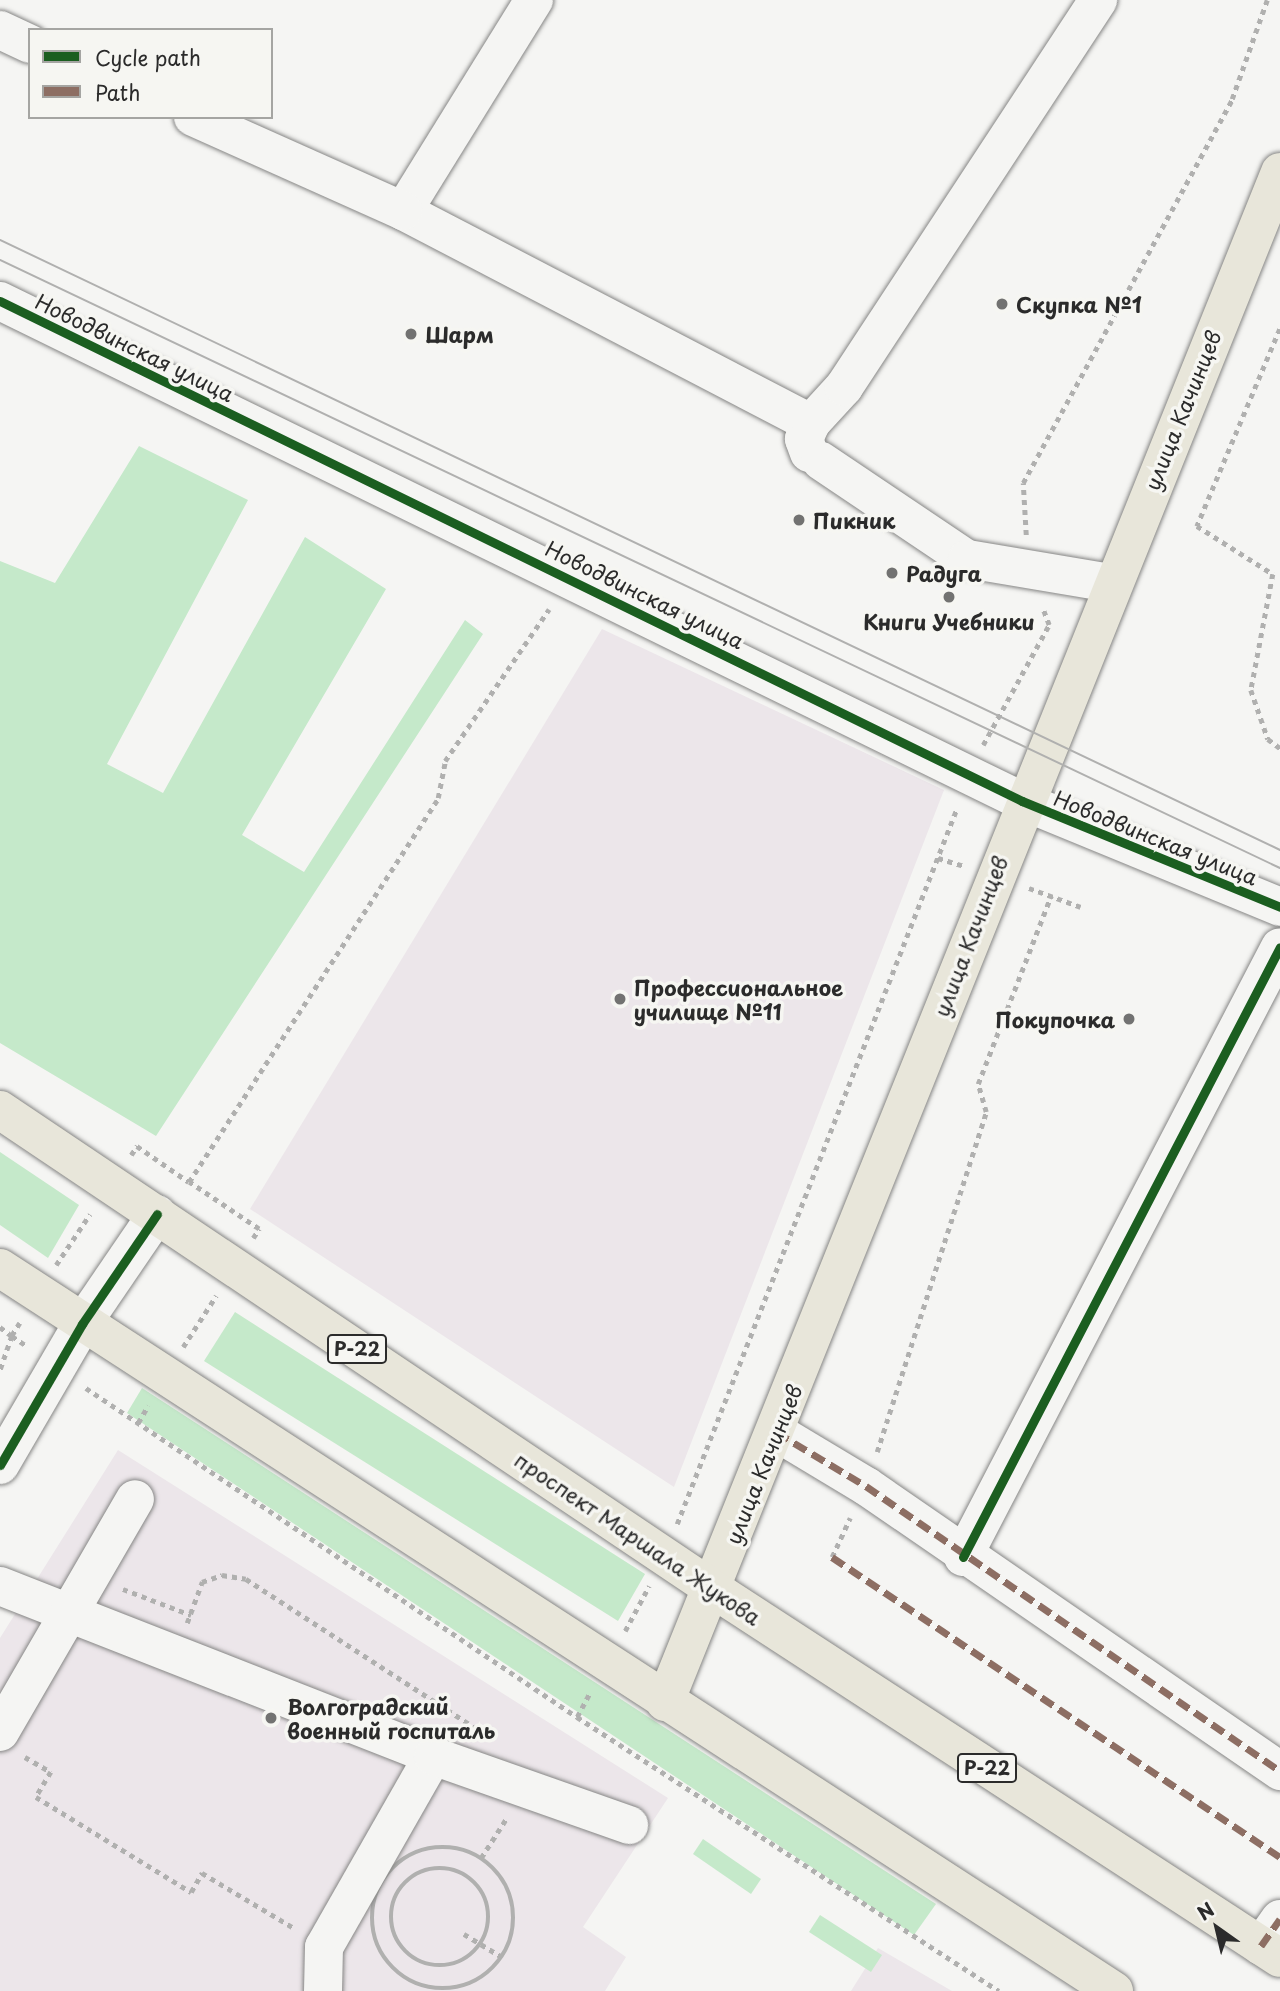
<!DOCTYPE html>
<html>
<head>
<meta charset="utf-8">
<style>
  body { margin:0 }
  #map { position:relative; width:1280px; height:1991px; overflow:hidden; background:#f5f5f3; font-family:"Playpen Sans",sans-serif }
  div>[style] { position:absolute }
  .built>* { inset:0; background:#ece6ea }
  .green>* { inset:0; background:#c5e9ca }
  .path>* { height:4.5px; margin-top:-2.25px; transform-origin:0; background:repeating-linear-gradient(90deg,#b0b0af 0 5px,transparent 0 10px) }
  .path>.ring { margin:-2.25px; padding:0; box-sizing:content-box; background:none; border:4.5px solid #b0b0af; border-radius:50% }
  .roads { filter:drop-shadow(0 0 2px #868685) drop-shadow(0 0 2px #868685) }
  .minor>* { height:38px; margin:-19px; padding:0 19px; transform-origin:19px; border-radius:19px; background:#f5f5f3 }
  .major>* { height:38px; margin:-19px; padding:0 19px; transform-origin:19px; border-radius:19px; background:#e8e6da }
  .highway>* { height:38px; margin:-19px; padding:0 19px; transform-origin:19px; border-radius:19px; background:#e8e6da }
  .tram>* { height:2px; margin:-1px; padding:0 1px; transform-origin:1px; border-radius:1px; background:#b0b0af }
  .quiet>* { height:7px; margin-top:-3.5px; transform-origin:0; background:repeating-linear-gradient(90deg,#8d6e63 0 14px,transparent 0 21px) }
  .cycleway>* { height:9px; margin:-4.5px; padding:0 4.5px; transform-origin:4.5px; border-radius:4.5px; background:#1b5e20 }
  .dots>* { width:19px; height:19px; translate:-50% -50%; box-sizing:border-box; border:4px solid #f6f6f2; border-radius:50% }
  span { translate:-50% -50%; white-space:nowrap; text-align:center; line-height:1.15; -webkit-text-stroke:7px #f6f6f2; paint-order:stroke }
  .shield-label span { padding:2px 5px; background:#f6f6f2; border:2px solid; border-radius:5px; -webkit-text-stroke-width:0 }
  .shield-label { font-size:19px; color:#2b2b2b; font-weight:700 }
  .poi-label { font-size:21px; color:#2b2b2b; font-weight:700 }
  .left { translate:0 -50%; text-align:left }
  .right { translate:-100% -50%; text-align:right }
  .street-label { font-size:21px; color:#2b2b2b }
  .legend { position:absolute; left:28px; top:28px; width:245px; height:91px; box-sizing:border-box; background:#f6f6f2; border:2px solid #a5a5a2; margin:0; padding:9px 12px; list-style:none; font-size:21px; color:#2b2b2b }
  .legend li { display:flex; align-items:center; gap:14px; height:35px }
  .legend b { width:35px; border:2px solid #a5a5a2 }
  .north { position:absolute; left:1182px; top:1893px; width:70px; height:70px; -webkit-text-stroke:5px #f6f6f2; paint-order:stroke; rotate:326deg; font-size:19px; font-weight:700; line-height:28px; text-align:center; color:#2b2b2b }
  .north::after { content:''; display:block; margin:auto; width:24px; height:32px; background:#2b2b2b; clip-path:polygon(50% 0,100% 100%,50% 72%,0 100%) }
</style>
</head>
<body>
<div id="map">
  <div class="built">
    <i style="clip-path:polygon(602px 629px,944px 790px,674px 1487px,250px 1209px)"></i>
    <i style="clip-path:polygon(118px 1450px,668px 1798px,583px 1927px,626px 1957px,605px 1991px,0 1991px,0 1638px)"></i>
    <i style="clip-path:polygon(878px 1948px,952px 1991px,851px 1991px)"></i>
  </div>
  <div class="green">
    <i style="clip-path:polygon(139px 446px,248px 500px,107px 764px,163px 793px,305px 537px,386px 589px,242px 835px,304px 872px,465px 620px,483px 634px,156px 1136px,0 1043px,0 561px,55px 583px)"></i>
    <i style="clip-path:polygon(0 1152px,79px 1205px,48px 1258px,0 1225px)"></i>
    <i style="clip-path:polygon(235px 1312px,645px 1574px,618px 1621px,204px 1361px)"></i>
    <i style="clip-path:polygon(142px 1388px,936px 1904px,914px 1935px,127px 1413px)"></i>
    <i style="clip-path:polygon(703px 1839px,761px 1879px,751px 1894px,693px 1854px)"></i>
    <i style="clip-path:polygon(820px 1915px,882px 1955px,871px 1972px,809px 1932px)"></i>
  </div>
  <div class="path">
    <i style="left:1280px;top:329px;width:214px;rotate:112.8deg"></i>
    <i style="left:1197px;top:526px;width:90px;rotate:32.3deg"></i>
    <i style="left:1273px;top:574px;width:118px;rotate:100.7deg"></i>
    <i style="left:1251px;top:690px;width:52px;rotate:70.9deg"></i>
    <i style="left:1268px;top:739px;width:15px;rotate:37deg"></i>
    <i style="left:1026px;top:535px;width:52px;rotate:-93.3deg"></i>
    <i style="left:1023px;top:483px;width:437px;rotate:-61.4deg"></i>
    <i style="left:1232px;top:99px;width:105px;rotate:-70.5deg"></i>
    <i style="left:983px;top:745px;width:137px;rotate:-61.2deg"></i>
    <i style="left:1049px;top:625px;width:19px;rotate:-111deg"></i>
    <i style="left:938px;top:858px;width:27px;rotate:17deg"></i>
    <i style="left:1029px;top:888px;width:55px;rotate:20.1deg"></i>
    <i style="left:131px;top:1155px;width:11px;rotate:-56deg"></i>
    <i style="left:137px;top:1146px;width:63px;rotate:34.7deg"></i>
    <i style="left:253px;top:1238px;width:11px;rotate:-56deg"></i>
    <i style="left:259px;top:1229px;width:84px;rotate:-146.1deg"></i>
    <i style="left:189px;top:1182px;width:458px;rotate:-57deg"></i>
    <i style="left:438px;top:798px;width:38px;rotate:-79deg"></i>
    <i style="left:445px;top:761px;width:184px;rotate:-55.6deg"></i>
    <i style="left:56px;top:1265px;width:61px;rotate:-56.3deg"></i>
    <i style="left:20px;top:1323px;width:15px;rotate:122deg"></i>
    <i style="left:12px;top:1336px;width:18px;rotate:34deg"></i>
    <i style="left:0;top:1327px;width:15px;rotate:37deg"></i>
    <i style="left:12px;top:1336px;width:37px;rotate:109deg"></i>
    <i style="left:183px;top:1347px;width:61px;rotate:-57.1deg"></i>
    <i style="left:86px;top:1388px;width:591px;rotate:33.82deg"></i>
    <i style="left:577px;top:1717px;width:27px;rotate:-62deg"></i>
    <i style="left:138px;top:1423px;width:20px;rotate:-60deg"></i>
    <i style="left:877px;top:1452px;width:357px;rotate:-72.2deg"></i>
    <i style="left:986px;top:1112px;width:29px;rotate:-106deg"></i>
    <i style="left:978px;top:1084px;width:202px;rotate:-68.8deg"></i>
    <i style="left:677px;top:1524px;width:769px;rotate:-68.64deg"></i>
    <i style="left:832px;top:1557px;width:43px;rotate:-65.2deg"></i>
    <i style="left:123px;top:1589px;width:73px;rotate:20.9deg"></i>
    <i style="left:187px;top:1623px;width:44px;rotate:-69.9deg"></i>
    <i style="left:202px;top:1582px;width:21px;rotate:-19deg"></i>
    <i style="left:222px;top:1575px;width:24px;rotate:9deg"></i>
    <i style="left:246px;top:1579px;width:283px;rotate:33deg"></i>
    <i style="left:625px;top:1631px;width:51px;rotate:-61.9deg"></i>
    <i style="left:577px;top:1717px;width:503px;rotate:33deg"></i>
    <i style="left:25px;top:1757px;width:30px;rotate:30deg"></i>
    <i style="left:51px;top:1772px;width:29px;rotate:121deg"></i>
    <i style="left:36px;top:1797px;width:182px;rotate:31.5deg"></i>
    <i style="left:191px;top:1892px;width:22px;rotate:-60deg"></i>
    <i style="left:202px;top:1873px;width:107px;rotate:30.9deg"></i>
    <i class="ring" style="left:372px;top:1847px;width:137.5px;height:137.5px"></i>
    <i style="left:481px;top:1858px;width:46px;rotate:-57.3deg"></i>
    <i class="ring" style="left:391px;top:1868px;width:93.5px;height:93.5px"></i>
    <i style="left:464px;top:1934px;width:44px;rotate:31.2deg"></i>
  </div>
  <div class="roads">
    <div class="minor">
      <i style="left:534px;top:0;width:248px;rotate:121.8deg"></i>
      <i style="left:403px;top:211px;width:460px;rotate:27.5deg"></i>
      <i style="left:0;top:30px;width:33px;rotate:25deg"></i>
      <i style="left:193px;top:117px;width:230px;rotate:24.1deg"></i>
      <i style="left:0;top:301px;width:1138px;rotate:26.07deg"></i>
      <i style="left:1022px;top:801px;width:279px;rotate:22.3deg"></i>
      <i style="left:809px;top:453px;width:15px;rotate:-110deg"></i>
      <i style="left:804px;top:439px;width:17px;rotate:-66deg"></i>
      <i style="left:811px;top:423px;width:49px;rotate:-47.5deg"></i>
      <i style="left:844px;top:387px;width:463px;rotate:-56.7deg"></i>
      <i style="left:821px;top:461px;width:176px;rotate:33.9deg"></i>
      <i style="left:967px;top:559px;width:146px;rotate:9.5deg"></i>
      <i style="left:776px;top:1432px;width:105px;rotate:31deg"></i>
      <i style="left:866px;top:1486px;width:503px;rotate:34.54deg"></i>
      <i style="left:0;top:1465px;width:163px;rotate:-59.8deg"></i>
      <i style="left:82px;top:1324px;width:133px;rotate:-55.7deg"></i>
      <i style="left:963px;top:1557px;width:687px;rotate:-62.54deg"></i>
      <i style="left:0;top:1586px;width:465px;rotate:21.4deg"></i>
      <i style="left:433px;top:1756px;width:220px;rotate:119.7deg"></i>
      <i style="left:324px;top:1947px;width:44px;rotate:91.3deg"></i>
      <i style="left:0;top:1732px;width:269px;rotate:-59.9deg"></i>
      <i style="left:433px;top:1756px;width:208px;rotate:19.4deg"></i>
      <i style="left:1261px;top:1946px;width:33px;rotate:-55deg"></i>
    </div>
    <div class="major">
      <i style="left:665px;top:1702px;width:1649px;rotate:-68.1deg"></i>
    </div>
    <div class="highway">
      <i style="left:0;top:1110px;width:859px;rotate:33.89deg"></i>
      <i style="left:713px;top:1589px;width:676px;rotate:33.06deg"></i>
      <i style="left:0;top:1268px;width:1328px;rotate:32.98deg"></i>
    </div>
  </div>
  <div class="tram">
    <i style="left:0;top:240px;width:1418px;rotate:25.48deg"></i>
    <i style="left:0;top:260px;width:1417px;rotate:25.41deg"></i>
  </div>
  <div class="quiet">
    <i style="left:776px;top:1432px;width:105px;rotate:31deg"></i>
    <i style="left:866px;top:1486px;width:503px;rotate:34.54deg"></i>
    <i style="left:832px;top:1557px;width:539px;rotate:33.81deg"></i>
    <i style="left:1261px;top:1946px;width:33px;rotate:-55deg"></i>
  </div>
  <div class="cycleway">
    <i style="left:0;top:301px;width:1138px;rotate:26.07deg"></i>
    <i style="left:1022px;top:801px;width:279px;rotate:22.3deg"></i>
    <i style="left:0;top:1465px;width:163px;rotate:-59.8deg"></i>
    <i style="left:82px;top:1324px;width:133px;rotate:-55.7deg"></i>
    <i style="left:963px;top:1557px;width:687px;rotate:-62.54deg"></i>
  </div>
  <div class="dots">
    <i style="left:1002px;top:304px;background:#727271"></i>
    <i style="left:411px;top:334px;background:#727271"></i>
    <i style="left:799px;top:520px;background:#727271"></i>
    <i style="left:892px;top:573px;background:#727271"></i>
    <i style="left:949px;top:597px;background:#727271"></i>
    <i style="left:620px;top:999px;background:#727271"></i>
    <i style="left:1129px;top:1019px;background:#727271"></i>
    <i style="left:271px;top:1718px;background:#727271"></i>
  </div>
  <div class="shield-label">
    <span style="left:357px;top:1349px">Р-22</span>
    <span style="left:987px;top:1768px">Р-22</span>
  </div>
  <div class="poi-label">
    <span class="left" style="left:1016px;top:304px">Скупка №1</span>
    <span class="left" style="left:425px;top:334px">Шарм</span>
    <span class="left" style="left:813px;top:520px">Пикник</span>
    <span class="left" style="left:906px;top:573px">Радуга</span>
    <span style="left:949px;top:621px">Книги Учебники</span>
    <span class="left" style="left:634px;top:999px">Профессиональное<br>училище №11</span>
    <span class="right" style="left:1115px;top:1019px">Покупочка</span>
    <span class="left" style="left:287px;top:1718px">Волгоградский<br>военный госпиталь</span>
  </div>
  <div class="street-label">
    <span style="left:135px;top:347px;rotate:26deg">Новодвинская улица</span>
    <span style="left:1182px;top:410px;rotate:-68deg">улица Качинцев</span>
    <span style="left:645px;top:594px;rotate:26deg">Новодвинская улица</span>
    <span style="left:1156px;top:837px;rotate:22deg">Новодвинская улица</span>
    <span style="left:970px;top:936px;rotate:-69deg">улица Качинцев</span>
    <span style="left:763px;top:1464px;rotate:-68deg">улица Качинцев</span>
    <span style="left:638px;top:1538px;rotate:34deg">проспект Маршала Жукова</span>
  </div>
  <ul class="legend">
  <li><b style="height:9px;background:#1b5e20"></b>Cycle path</li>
  <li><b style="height:9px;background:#8d6e63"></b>Path</li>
  </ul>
  <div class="north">N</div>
</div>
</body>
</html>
